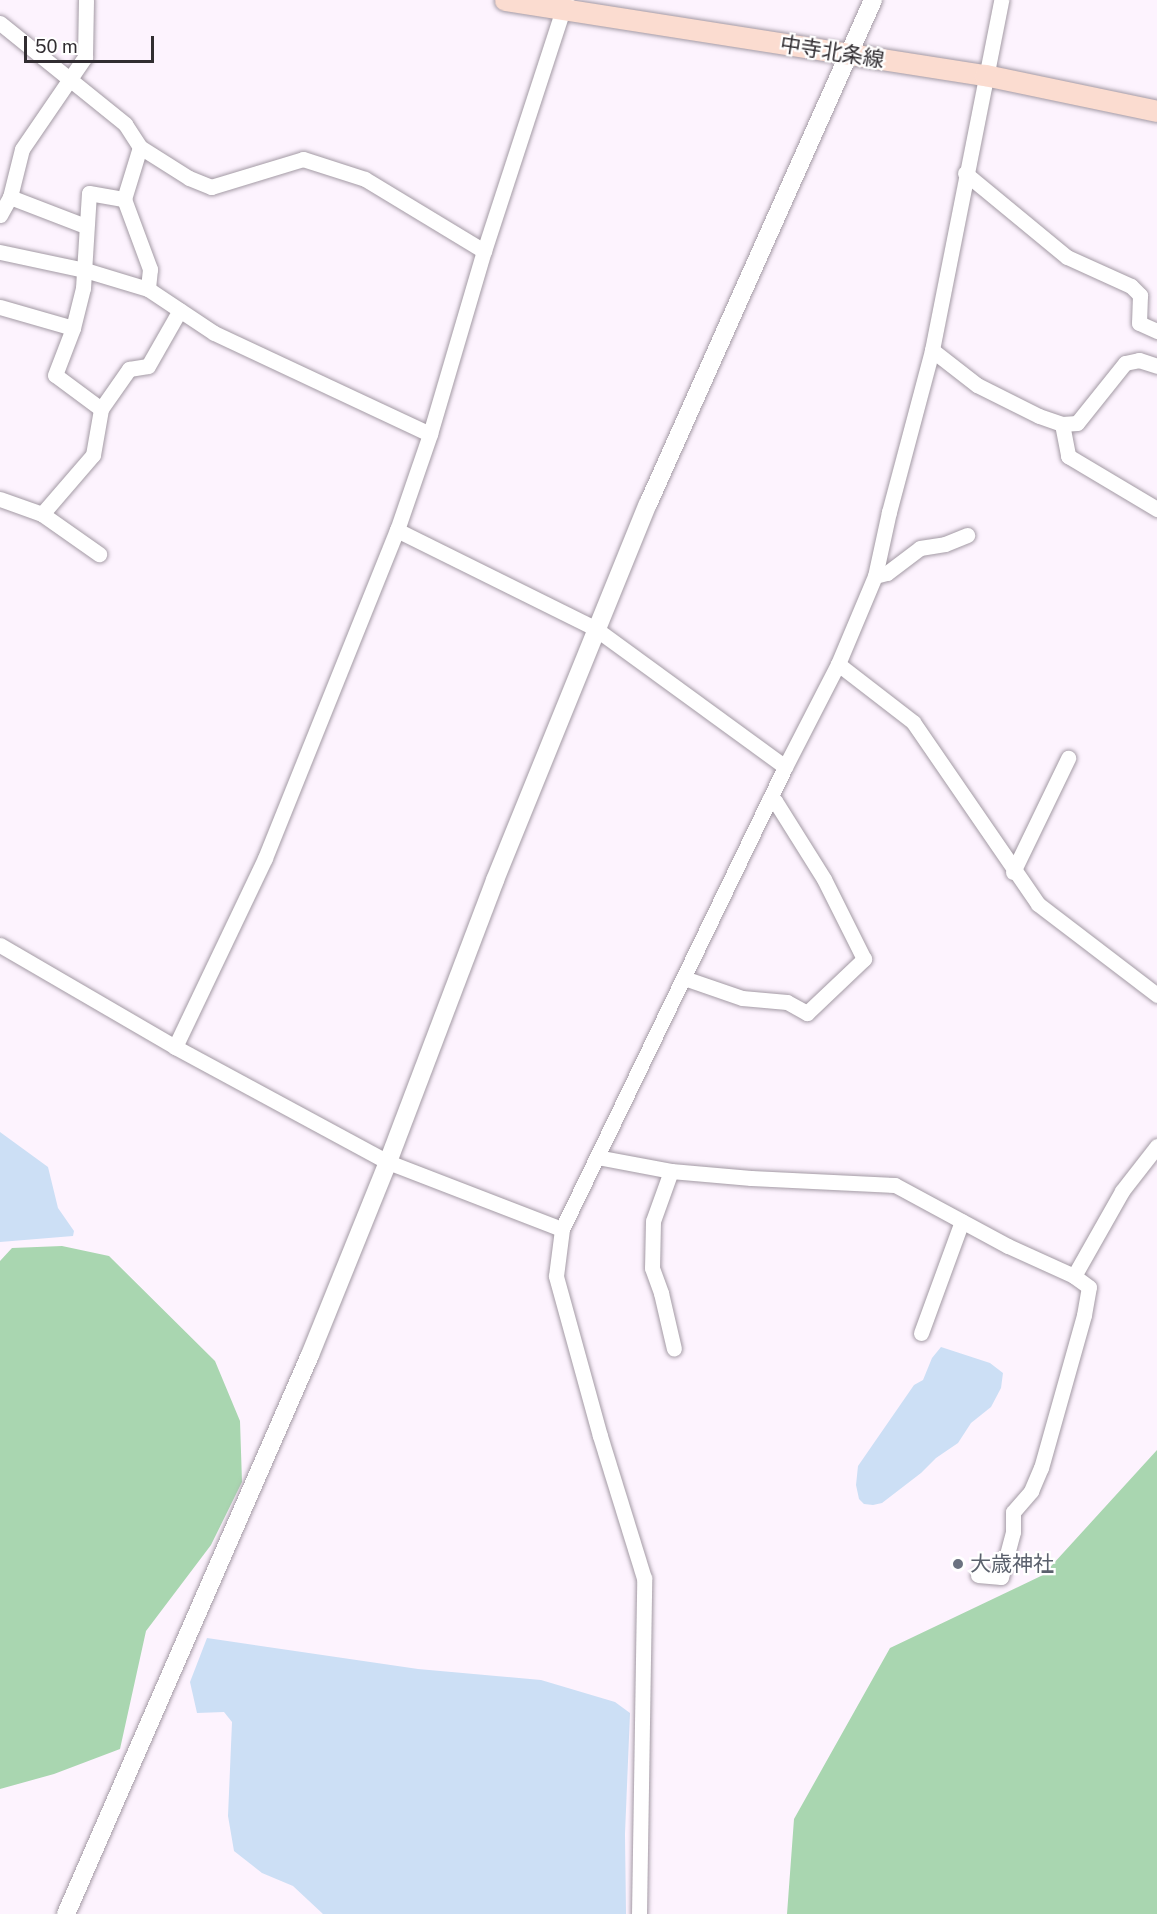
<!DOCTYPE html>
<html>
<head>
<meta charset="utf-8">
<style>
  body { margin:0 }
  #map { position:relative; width:1157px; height:1914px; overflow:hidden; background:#fdf3fe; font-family:"Public Sans","Noto Sans JP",sans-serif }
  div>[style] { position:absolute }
  .green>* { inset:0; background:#a9d6b0 }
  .water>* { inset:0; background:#ccdff5 }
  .roads { filter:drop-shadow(0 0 2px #a39aa4) drop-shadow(0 0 2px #a39aa4) }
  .minor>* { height:15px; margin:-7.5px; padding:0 7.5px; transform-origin:7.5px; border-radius:7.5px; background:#fff }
  .tertiary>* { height:18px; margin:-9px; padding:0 9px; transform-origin:9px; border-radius:9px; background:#fff }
  .secondary>* { height:21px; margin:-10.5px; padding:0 10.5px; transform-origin:10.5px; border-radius:10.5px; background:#fbdcd0 }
  .dots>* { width:16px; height:16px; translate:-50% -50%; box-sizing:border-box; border:3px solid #fff; border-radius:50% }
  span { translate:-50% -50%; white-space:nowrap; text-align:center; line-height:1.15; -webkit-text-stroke:4.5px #fff; paint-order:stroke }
  .street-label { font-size:21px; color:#312d31 }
  .worship-label { font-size:21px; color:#5b616d }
  .left { translate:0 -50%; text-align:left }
  .scale { position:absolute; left:24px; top:36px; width:130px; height:27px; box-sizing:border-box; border:3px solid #312d31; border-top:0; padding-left:8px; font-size:18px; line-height:21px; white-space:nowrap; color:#312d31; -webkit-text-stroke:4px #fff; paint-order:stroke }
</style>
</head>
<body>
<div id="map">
  <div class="green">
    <i style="clip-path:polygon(62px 1246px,109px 1256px,215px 1361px,240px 1421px,242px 1482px,211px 1545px,146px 1631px,120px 1749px,54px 1774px,0 1789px,0 1261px,12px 1248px)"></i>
    <i style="clip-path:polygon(1157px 1450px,1157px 1914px,787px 1914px,794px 1819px,890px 1648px,1043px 1575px)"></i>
  </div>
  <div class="water">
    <i style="clip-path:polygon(0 1132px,48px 1167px,58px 1208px,74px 1231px,73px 1236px,0 1242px)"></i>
    <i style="clip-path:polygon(941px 1347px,990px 1363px,1003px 1373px,1001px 1388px,991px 1407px,971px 1423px,958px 1443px,936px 1458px,921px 1473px,882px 1503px,873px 1505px,864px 1504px,859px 1499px,856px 1485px,858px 1466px,914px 1385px,923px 1380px,932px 1358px)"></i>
    <i style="clip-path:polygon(207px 1638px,418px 1669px,541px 1680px,615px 1702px,630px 1713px,625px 1834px,626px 1914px,323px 1914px,293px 1886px,262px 1873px,234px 1851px,228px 1816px,232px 1722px,224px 1712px,197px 1713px,190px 1682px)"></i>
  </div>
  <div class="roads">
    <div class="minor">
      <i style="left:0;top:23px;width:161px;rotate:38.9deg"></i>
      <i style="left:125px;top:124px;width:27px;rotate:57deg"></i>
      <i style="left:140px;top:147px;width:58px;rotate:32.3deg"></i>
      <i style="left:189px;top:178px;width:24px;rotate:22deg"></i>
      <i style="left:211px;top:187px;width:96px;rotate:-16.9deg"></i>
      <i style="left:303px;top:159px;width:65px;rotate:17.9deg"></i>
      <i style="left:365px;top:179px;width:139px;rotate:31.2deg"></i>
      <i style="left:965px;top:173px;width:132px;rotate:39.5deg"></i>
      <i style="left:1067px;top:257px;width:70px;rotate:24.4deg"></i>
      <i style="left:1131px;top:286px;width:13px;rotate:45deg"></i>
      <i style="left:1140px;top:295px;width:28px;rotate:92deg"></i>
      <i style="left:1139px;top:323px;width:20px;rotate:24deg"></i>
      <i style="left:10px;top:197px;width:80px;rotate:21.1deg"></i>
      <i style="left:124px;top:199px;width:75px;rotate:69.6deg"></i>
      <i style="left:150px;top:269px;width:20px;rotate:96deg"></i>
      <i style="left:0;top:215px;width:21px;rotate:-61deg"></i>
      <i style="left:10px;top:197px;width:49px;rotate:-76deg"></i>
      <i style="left:22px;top:149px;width:112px;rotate:-55.6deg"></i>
      <i style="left:85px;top:57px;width:57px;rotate:-89deg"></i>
      <i style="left:0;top:252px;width:87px;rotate:12deg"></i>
      <i style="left:85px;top:270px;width:66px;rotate:16.8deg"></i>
      <i style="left:148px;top:289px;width:79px;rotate:33.7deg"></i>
      <i style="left:214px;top:333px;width:238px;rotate:25.1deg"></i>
      <i style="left:0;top:307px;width:76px;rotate:16deg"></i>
      <i style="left:932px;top:350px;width:57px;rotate:37.9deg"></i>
      <i style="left:977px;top:385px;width:69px;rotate:26.6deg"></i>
      <i style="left:1039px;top:416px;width:24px;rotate:19deg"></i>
      <i style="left:1062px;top:424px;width:15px;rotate:-4deg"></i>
      <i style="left:1077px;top:423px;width:77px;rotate:-51.3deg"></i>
      <i style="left:1125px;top:363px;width:14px;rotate:-12deg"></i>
      <i style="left:1139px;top:360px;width:19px;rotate:18deg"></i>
      <i style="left:101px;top:409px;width:57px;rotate:-143.5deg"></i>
      <i style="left:55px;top:375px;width:50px;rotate:-69deg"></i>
      <i style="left:73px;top:328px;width:41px;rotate:-76deg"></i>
      <i style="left:83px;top:288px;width:95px;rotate:-86.4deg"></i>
      <i style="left:89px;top:193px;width:36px;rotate:10deg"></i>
      <i style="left:124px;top:199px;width:54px;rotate:-72.9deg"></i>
      <i style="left:1062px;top:424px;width:33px;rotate:79deg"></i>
      <i style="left:1068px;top:456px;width:104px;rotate:30.8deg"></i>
      <i style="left:0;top:499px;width:45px;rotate:19.7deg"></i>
      <i style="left:42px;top:514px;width:70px;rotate:35.1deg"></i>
      <i style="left:42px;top:514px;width:78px;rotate:-49.2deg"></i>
      <i style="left:93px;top:455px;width:47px;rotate:-80.1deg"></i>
      <i style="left:101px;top:409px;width:49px;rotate:-55deg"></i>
      <i style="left:129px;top:369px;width:19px;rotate:-9deg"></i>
      <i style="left:148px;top:366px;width:64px;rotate:-60.3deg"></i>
      <i style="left:397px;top:530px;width:222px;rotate:26.4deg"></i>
      <i style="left:596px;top:629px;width:234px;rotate:36.1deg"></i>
      <i style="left:875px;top:576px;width:12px;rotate:-14deg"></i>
      <i style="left:887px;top:573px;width:41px;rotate:-37.1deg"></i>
      <i style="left:920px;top:548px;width:25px;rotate:-9deg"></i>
      <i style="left:945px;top:544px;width:24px;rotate:-22deg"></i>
      <i style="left:838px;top:664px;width:95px;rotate:37.7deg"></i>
      <i style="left:913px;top:722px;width:221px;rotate:55.5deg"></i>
      <i style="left:1038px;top:904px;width:150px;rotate:37.4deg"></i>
      <i style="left:1013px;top:872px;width:127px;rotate:-64.2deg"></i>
      <i style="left:0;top:945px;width:203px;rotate:30.2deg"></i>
      <i style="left:175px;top:1047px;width:242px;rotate:28.4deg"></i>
      <i style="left:388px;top:1162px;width:186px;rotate:21.1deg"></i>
      <i style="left:684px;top:978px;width:61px;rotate:19deg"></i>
      <i style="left:742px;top:998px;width:45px;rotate:5.1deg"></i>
      <i style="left:787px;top:1002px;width:23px;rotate:29deg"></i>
      <i style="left:807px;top:1013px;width:79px;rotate:-43.5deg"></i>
      <i style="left:864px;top:959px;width:89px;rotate:-116.6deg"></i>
      <i style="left:824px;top:879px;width:92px;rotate:-122.1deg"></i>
      <i style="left:775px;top:801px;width:6px;rotate:-162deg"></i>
      <i style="left:175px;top:1047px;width:209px;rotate:-64.5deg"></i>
      <i style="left:265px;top:858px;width:354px;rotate:-68.1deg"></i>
      <i style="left:397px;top:530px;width:102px;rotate:-71deg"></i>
      <i style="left:430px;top:434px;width:191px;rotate:-73.6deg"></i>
      <i style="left:484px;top:251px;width:264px;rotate:-71.9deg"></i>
      <i style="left:597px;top:1157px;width:75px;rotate:10.7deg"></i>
      <i style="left:671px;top:1171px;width:80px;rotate:5deg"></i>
      <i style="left:751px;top:1178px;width:144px;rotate:2.8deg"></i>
      <i style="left:895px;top:1185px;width:128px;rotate:28.4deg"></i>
      <i style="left:1008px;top:1246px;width:72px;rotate:24.4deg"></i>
      <i style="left:1074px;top:1276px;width:98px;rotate:-60.5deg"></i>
      <i style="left:1122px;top:1191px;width:57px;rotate:-52.1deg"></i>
      <i style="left:671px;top:1171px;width:53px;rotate:109.8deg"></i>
      <i style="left:653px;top:1221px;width:47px;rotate:91.2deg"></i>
      <i style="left:652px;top:1268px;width:27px;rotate:70deg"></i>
      <i style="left:661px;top:1293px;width:57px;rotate:76.9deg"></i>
      <i style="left:921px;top:1333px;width:119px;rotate:-69.9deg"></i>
      <i style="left:978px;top:1575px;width:23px;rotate:5deg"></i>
      <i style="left:1001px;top:1577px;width:47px;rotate:-75.1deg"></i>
      <i style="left:1013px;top:1532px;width:20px;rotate:-90deg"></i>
      <i style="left:1013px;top:1512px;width:28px;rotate:-49deg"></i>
      <i style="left:1031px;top:1491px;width:25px;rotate:-67deg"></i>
      <i style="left:1041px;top:1468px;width:159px;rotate:-74.3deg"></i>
      <i style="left:1084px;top:1315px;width:28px;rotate:-80deg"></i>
      <i style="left:1089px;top:1287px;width:19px;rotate:-144deg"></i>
      <i style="left:639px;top:1914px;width:336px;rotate:-89.1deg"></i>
      <i style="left:644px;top:1578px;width:149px;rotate:-107.2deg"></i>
      <i style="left:600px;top:1436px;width:166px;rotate:-105.4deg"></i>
      <i style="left:556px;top:1276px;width:47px;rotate:-82.7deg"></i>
      <i style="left:562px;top:1229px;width:513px;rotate:-64.23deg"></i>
      <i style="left:785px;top:767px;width:116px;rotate:-62.8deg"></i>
      <i style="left:838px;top:664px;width:95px;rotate:-67.2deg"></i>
      <i style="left:875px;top:576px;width:66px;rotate:-77.7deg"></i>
      <i style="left:889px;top:512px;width:168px;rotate:-75.1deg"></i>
      <i style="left:932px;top:350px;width:357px;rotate:-78.8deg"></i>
    </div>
    <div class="tertiary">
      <i style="left:66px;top:1914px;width:610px;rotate:-66.42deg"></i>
      <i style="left:310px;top:1355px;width:208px;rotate:-68deg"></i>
      <i style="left:388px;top:1162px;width:302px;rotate:-69.2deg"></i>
      <i style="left:495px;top:880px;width:406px;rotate:-67.9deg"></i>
      <i style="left:648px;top:504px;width:552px;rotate:-65.94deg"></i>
    </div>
    <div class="secondary">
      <i style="left:505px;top:0;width:486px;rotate:8.9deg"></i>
      <i style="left:985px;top:75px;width:176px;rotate:11.8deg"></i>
    </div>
  </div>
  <div class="dots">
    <i style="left:958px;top:1564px;background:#6b7280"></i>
  </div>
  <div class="street-label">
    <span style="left:832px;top:52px;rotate:9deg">中寺北条線</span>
  </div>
  <div class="worship-label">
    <span class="left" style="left:970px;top:1564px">大歳神社</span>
  </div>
  <div class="scale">50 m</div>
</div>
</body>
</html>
